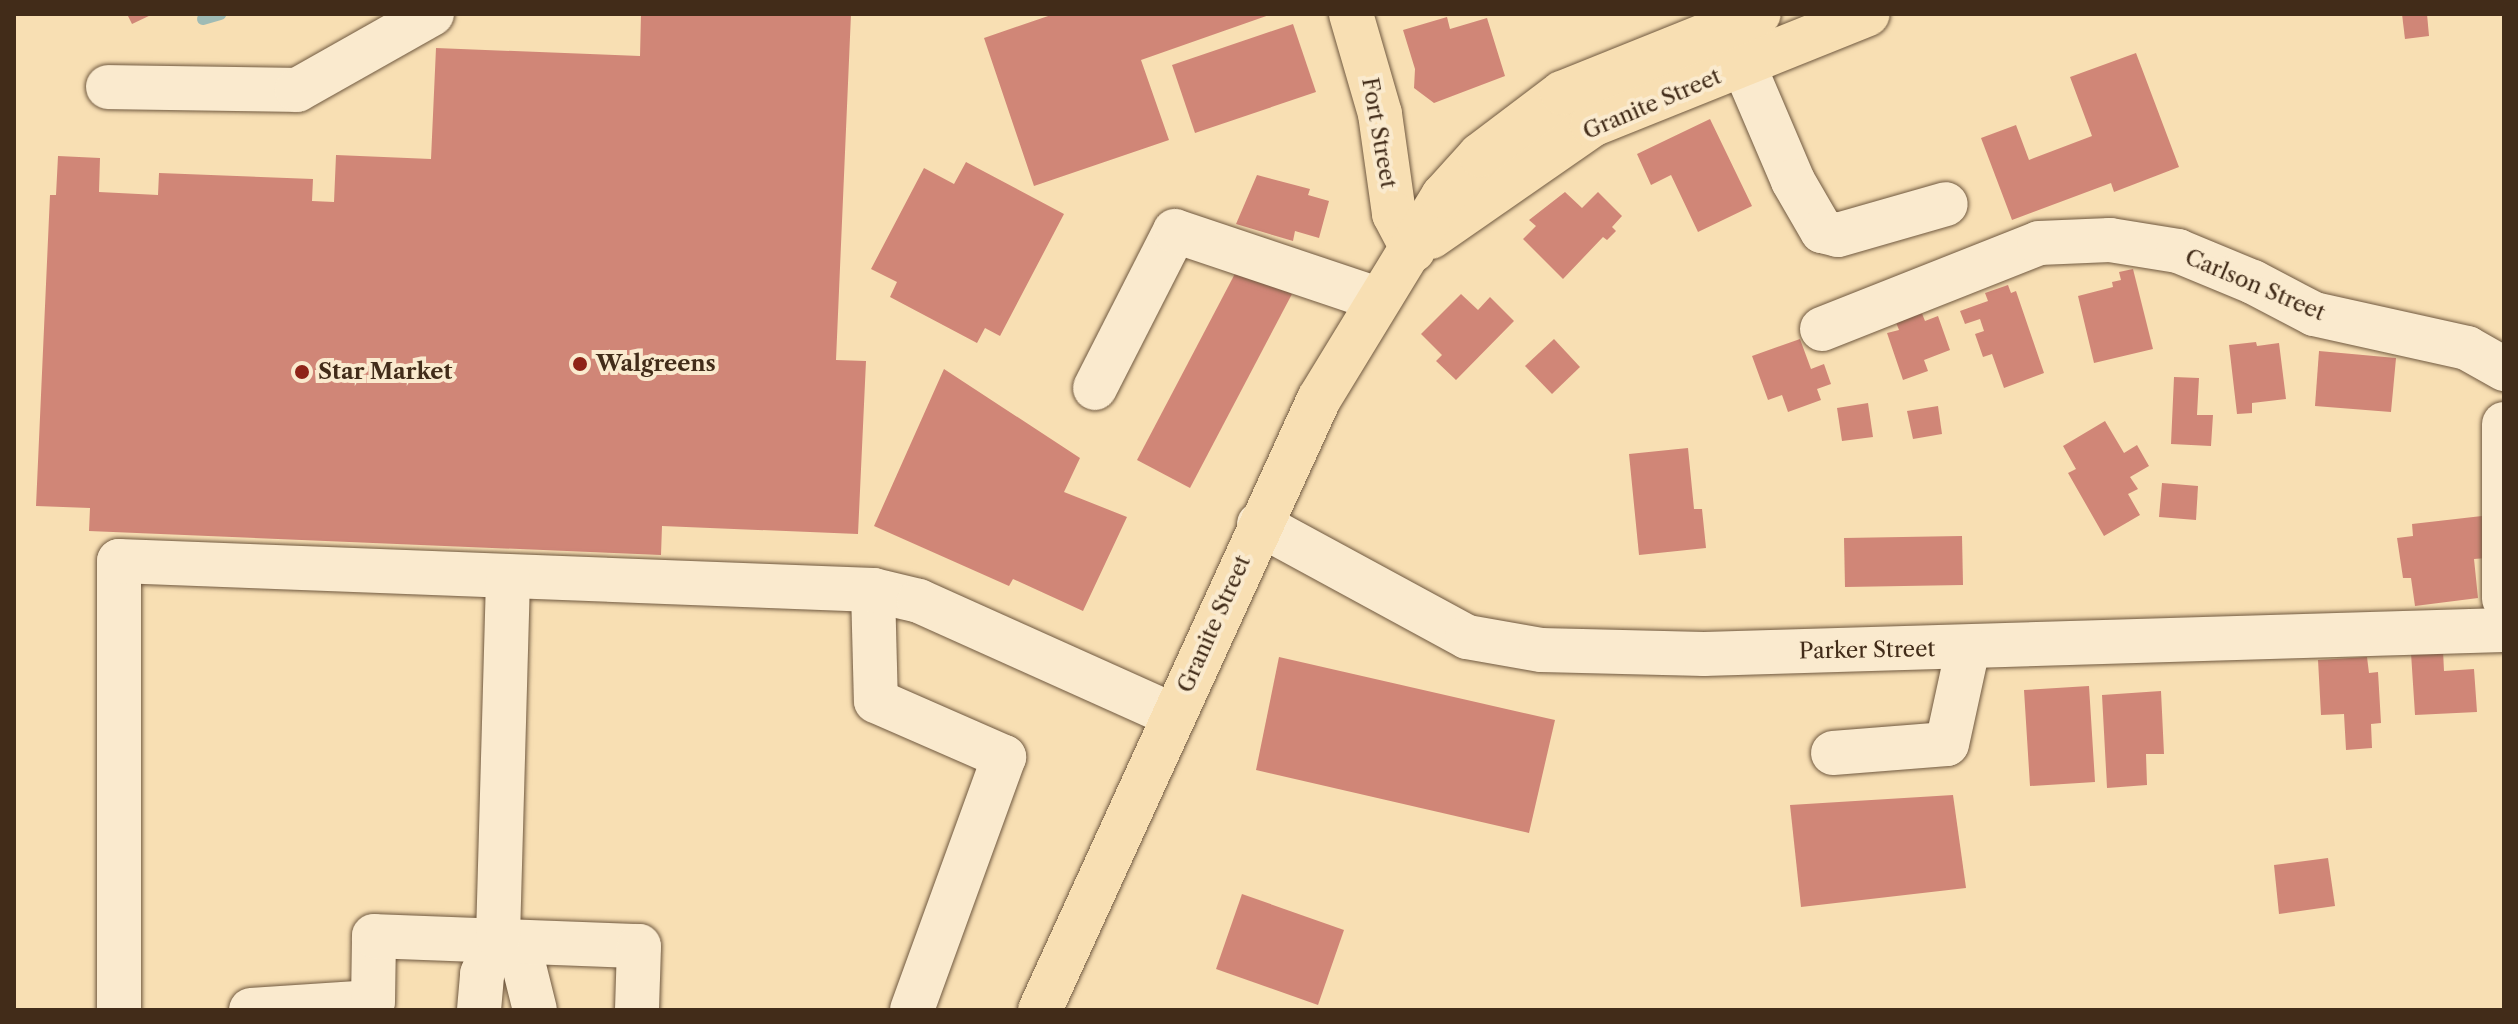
<!DOCTYPE html>
<html>
<head>
<meta charset="utf-8">
<style>
  body { margin:0 }
  #map { position:relative; width:2518px; height:1024px; overflow:hidden; background:#f8dfb3; font-family:"Libre Caslon Text",serif }
  div>[style] { position:absolute }
  .stream>* { height:12px; margin:-6px; padding:0 6px; transform-origin:6px; border-radius:6px; background:#9fbbb5 }
  .building>* { inset:0; background:#d08677 }
  .roads { filter:drop-shadow(0 0 2px #705940) drop-shadow(0 0 2px #705940) }
  .minor>* { height:44px; margin:-22px; padding:0 22px; transform-origin:22px; border-radius:22px; background:#faeace }
  .major>* { height:44px; margin:-22px; padding:0 22px; transform-origin:22px; border-radius:22px; background:#f8dfb3 }
  .dots>* { width:22px; height:22px; translate:-50% -50%; box-sizing:border-box; border:4px solid #faeace; border-radius:50% }
  span { translate:-50% -50%; white-space:nowrap; text-align:center; line-height:1.15; -webkit-text-stroke:8px #faeace; paint-order:stroke }
  .street-label { font-size:22px; color:#422c19 }
  .poi-label { font-size:22px; color:#422c19; font-weight:700 }
  .left { translate:0 -50%; text-align:left }
  .frame { position:absolute; inset:0; border:16px solid #422c19; pointer-events:none }
</style>
</head>
<body>
<div id="map">
  <div class="stream">
    <i style="left:203px;top:19px;width:18px;rotate:-16deg"></i>
  </div>
  <div class="building">
    <i style="clip-path:polygon(127px 14px,153px 14px,132px 24px)"></i>
    <i style="clip-path:polygon(641px 14px,851px 14px,836px 360px,866px 361px,858px 534px,662px 526px,661px 555px,89px 531px,90px 508px,36px 506px,50px 195px,56px 195px,58px 156px,100px 158px,99px 192px,158px 195px,159px 173px,313px 179px,312px 201px,334px 202px,336px 155px,431px 159px,436px 48px,640px 56px)"></i>
    <i style="clip-path:polygon(1054px 14px,1272px 14px,1141px 60px,1169px 140px,1034px 186px,984px 38px)"></i>
    <i style="clip-path:polygon(2402px 14px,2427px 14px,2429px 36px,2405px 39px)"></i>
    <i style="clip-path:polygon(1447px 17px,1450px 29px,1487px 18px,1505px 76px,1434px 103px,1414px 88px,1415px 69px,1403px 30px)"></i>
    <i style="clip-path:polygon(1293px 24px,1316px 92px,1195px 133px,1172px 65px)"></i>
    <i style="clip-path:polygon(2136px 53px,2179px 167px,2114px 192px,2111px 183px,2012px 220px,1981px 138px,2016px 125px,2029px 160px,2092px 136px,2070px 77px)"></i>
    <i style="clip-path:polygon(1710px 119px,1752px 206px,1698px 232px,1671px 175px,1651px 185px,1637px 154px)"></i>
    <i style="clip-path:polygon(966px 162px,1064px 214px,1000px 336px,985px 328px,977px 343px,890px 297px,897px 282px,871px 269px,924px 168px,954px 184px)"></i>
    <i style="clip-path:polygon(1257px 175px,1310px 189px,1308px 195px,1329px 201px,1319px 238px,1295px 231px,1293px 241px,1236px 224px)"></i>
    <i style="clip-path:polygon(1565px 192px,1582px 208px,1598px 192px,1622px 216px,1612px 227px,1616px 231px,1607px 240px,1603px 237px,1563px 279px,1523px 239px,1536px 226px,1529px 220px)"></i>
    <i style="clip-path:polygon(1239px 266px,1292px 294px,1190px 488px,1137px 460px)"></i>
    <i style="clip-path:polygon(2133px 269px,2153px 349px,2094px 363px,2078px 296px,2113px 287px,2112px 282px,2121px 280px,2119px 272px)"></i>
    <i style="clip-path:polygon(2008px 285px,2011px 293px,2016px 291px,2044px 373px,2004px 388px,1992px 354px,1983px 357px,1975px 334px,1984px 331px,1980px 319px,1965px 324px,1960px 311px,1988px 301px,1985px 293px)"></i>
    <i style="clip-path:polygon(1461px 294px,1478px 310px,1490px 297px,1514px 321px,1456px 380px,1436px 361px,1442px 355px,1421px 334px)"></i>
    <i style="clip-path:polygon(1921px 311px,1925px 321px,1938px 316px,1950px 350px,1924px 360px,1928px 371px,1903px 380px,1887px 333px,1899px 330px,1895px 320px)"></i>
    <i style="clip-path:polygon(1554px 339px,1580px 367px,1552px 394px,1525px 366px)"></i>
    <i style="clip-path:polygon(1800px 339px,1811px 369px,1824px 364px,1831px 384px,1817px 389px,1821px 400px,1788px 412px,1782px 395px,1768px 400px,1752px 356px)"></i>
    <i style="clip-path:polygon(2256px 342px,2257px 346px,2279px 343px,2286px 399px,2252px 403px,2252px 413px,2237px 414px,2229px 345px)"></i>
    <i style="clip-path:polygon(2319px 351px,2396px 358px,2391px 412px,2315px 406px)"></i>
    <i style="clip-path:polygon(944px 369px,1080px 458px,1064px 492px,1127px 517px,1083px 611px,1013px 579px,1009px 586px,874px 526px)"></i>
    <i style="clip-path:polygon(2174px 377px,2199px 378px,2197px 415px,2213px 415px,2211px 446px,2171px 444px)"></i>
    <i style="clip-path:polygon(1868px 403px,1873px 437px,1842px 441px,1837px 408px)"></i>
    <i style="clip-path:polygon(1938px 406px,1942px 434px,1913px 439px,1907px 411px)"></i>
    <i style="clip-path:polygon(2105px 421px,2124px 453px,2137px 445px,2149px 466px,2130px 477px,2138px 489px,2128px 494px,2140px 515px,2104px 536px,2068px 473px,2076px 469px,2063px 446px)"></i>
    <i style="clip-path:polygon(1688px 448px,1694px 509px,1702px 509px,1706px 548px,1639px 555px,1629px 454px)"></i>
    <i style="clip-path:polygon(2162px 483px,2198px 486px,2196px 520px,2159px 517px)"></i>
    <i style="clip-path:polygon(2482px 516px,2487px 558px,2474px 559px,2478px 598px,2415px 606px,2411px 578px,2403px 578px,2397px 538px,2413px 536px,2412px 524px)"></i>
    <i style="clip-path:polygon(1962px 536px,1963px 585px,1845px 587px,1844px 538px)"></i>
    <i style="clip-path:polygon(2443px 650px,2444px 671px,2474px 669px,2477px 712px,2415px 715px,2411px 653px)"></i>
    <i style="clip-path:polygon(1279px 657px,1555px 720px,1529px 833px,1256px 770px)"></i>
    <i style="clip-path:polygon(2367px 657px,2369px 673px,2378px 672px,2381px 723px,2371px 724px,2372px 748px,2346px 750px,2344px 714px,2321px 715px,2318px 660px)"></i>
    <i style="clip-path:polygon(2089px 686px,2095px 782px,2030px 786px,2024px 690px)"></i>
    <i style="clip-path:polygon(2161px 691px,2164px 754px,2146px 754px,2147px 785px,2107px 788px,2102px 695px)"></i>
    <i style="clip-path:polygon(1953px 795px,1966px 888px,1801px 907px,1790px 805px)"></i>
    <i style="clip-path:polygon(2328px 858px,2335px 906px,2279px 914px,2274px 865px)"></i>
    <i style="clip-path:polygon(1242px 894px,1344px 930px,1318px 1005px,1216px 969px)"></i>
  </div>
  <div class="roads">
    <div class="minor">
      <i style="left:1744px;top:66px;width:125px;rotate:66.9deg"></i>
      <i style="left:1793px;top:181px;width:58px;rotate:59.9deg"></i>
      <i style="left:1822px;top:231px;width:16px;rotate:14deg"></i>
      <i style="left:1838px;top:235px;width:112px;rotate:-16deg"></i>
      <i style="left:108px;top:87px;width:189px;rotate:0.9deg"></i>
      <i style="left:297px;top:90px;width:155px;rotate:-29.4deg"></i>
      <i style="left:1822px;top:329px;width:233px;rotate:-21.6deg"></i>
      <i style="left:2039px;top:243px;width:71px;rotate:-2.4deg"></i>
      <i style="left:2110px;top:240px;width:69px;rotate:9.2deg"></i>
      <i style="left:2178px;top:251px;width:81px;rotate:22.5deg"></i>
      <i style="left:2253px;top:282px;width:69px;rotate:27.7deg"></i>
      <i style="left:2314px;top:314px;width:157px;rotate:12.5deg"></i>
      <i style="left:2467px;top:348px;width:43px;rotate:29.6deg"></i>
      <i style="left:1095px;top:388px;width:176px;rotate:-63deg"></i>
      <i style="left:1175px;top:231px;width:213px;rotate:18.6deg"></i>
      <i style="left:2504px;top:424px;width:175px;rotate:90deg"></i>
      <i style="left:1259px;top:524px;width:237px;rotate:28.5deg"></i>
      <i style="left:1467px;top:637px;width:75px;rotate:10deg"></i>
      <i style="left:1541px;top:650px;width:163px;rotate:1.4deg"></i>
      <i style="left:1704px;top:654px;width:800px;rotate:-1.72deg"></i>
      <i style="left:873px;top:590px;width:111px;rotate:88.5deg"></i>
      <i style="left:876px;top:701px;width:140px;rotate:23.6deg"></i>
      <i style="left:1004px;top:757px;width:269px;rotate:110deg"></i>
      <i style="left:1833px;top:753px;width:114px;rotate:-4.5deg"></i>
      <i style="left:1947px;top:744px;width:98px;rotate:-77.7deg"></i>
      <i style="left:498px;top:937px;width:35px;rotate:45deg"></i>
      <i style="left:523px;top:962px;width:49px;rotate:76deg"></i>
      <i style="left:119px;top:1010px;width:449px;rotate:-90deg"></i>
      <i style="left:119px;top:561px;width:755px;rotate:2.2deg"></i>
      <i style="left:873px;top:590px;width:47px;rotate:13.4deg"></i>
      <i style="left:919px;top:601px;width:278px;rotate:24.2deg"></i>
      <i style="left:251px;top:1010px;width:122px;rotate:-3.8deg"></i>
      <i style="left:373px;top:1002px;width:66px;rotate:-89.1deg"></i>
      <i style="left:374px;top:936px;width:265px;rotate:2.2deg"></i>
      <i style="left:639px;top:946px;width:64px;rotate:91.8deg"></i>
      <i style="left:479px;top:1010px;width:36px;rotate:-85deg"></i>
      <i style="left:482px;top:974px;width:40px;rotate:-66.6deg"></i>
      <i style="left:498px;top:937px;width:358px;rotate:-88.4deg"></i>
    </div>
    <div class="major">
      <i style="left:1351px;top:14px;width:104px;rotate:73.8deg"></i>
      <i style="left:1380px;top:114px;width:101px;rotate:82deg"></i>
      <i style="left:1394px;top:214px;width:41px;rotate:62.2deg"></i>
      <i style="left:1431px;top:237px;width:196px;rotate:-34.8deg"></i>
      <i style="left:1592px;top:125px;width:297px;rotate:-21.9deg"></i>
      <i style="left:1040px;top:1010px;width:672px;rotate:-65.46deg"></i>
      <i style="left:1319px;top:399px;width:238px;rotate:-58.6deg"></i>
      <i style="left:1443px;top:196px;width:55px;rotate:-47.9deg"></i>
      <i style="left:1480px;top:155px;width:103px;rotate:-37.1deg"></i>
      <i style="left:1562px;top:93px;width:212px;rotate:-21.9deg"></i>
    </div>
  </div>
  <div class="dots">
    <i style="left:580px;top:364px;background:#8f2418"></i>
    <i style="left:302px;top:372px;background:#8f2418"></i>
  </div>
  <div class="street-label">
    <span style="left:1652px;top:104px;rotate:-23deg">Granite Street</span>
    <span style="left:1379px;top:133px;rotate:80deg">Fort Street</span>
    <span style="left:2255px;top:285px;rotate:23deg">Carlson Street</span>
    <span style="left:1214px;top:624px;rotate:-66deg">Granite Street</span>
    <span style="left:1867px;top:650px;rotate:-1deg">Parker Street</span>
  </div>
  <div class="poi-label">
    <span class="left" style="left:596px;top:364px">Walgreens</span>
    <span class="left" style="left:318px;top:372px">Star Market</span>
  </div>
  <div class="frame"></div>
</div>
</body>
</html>
